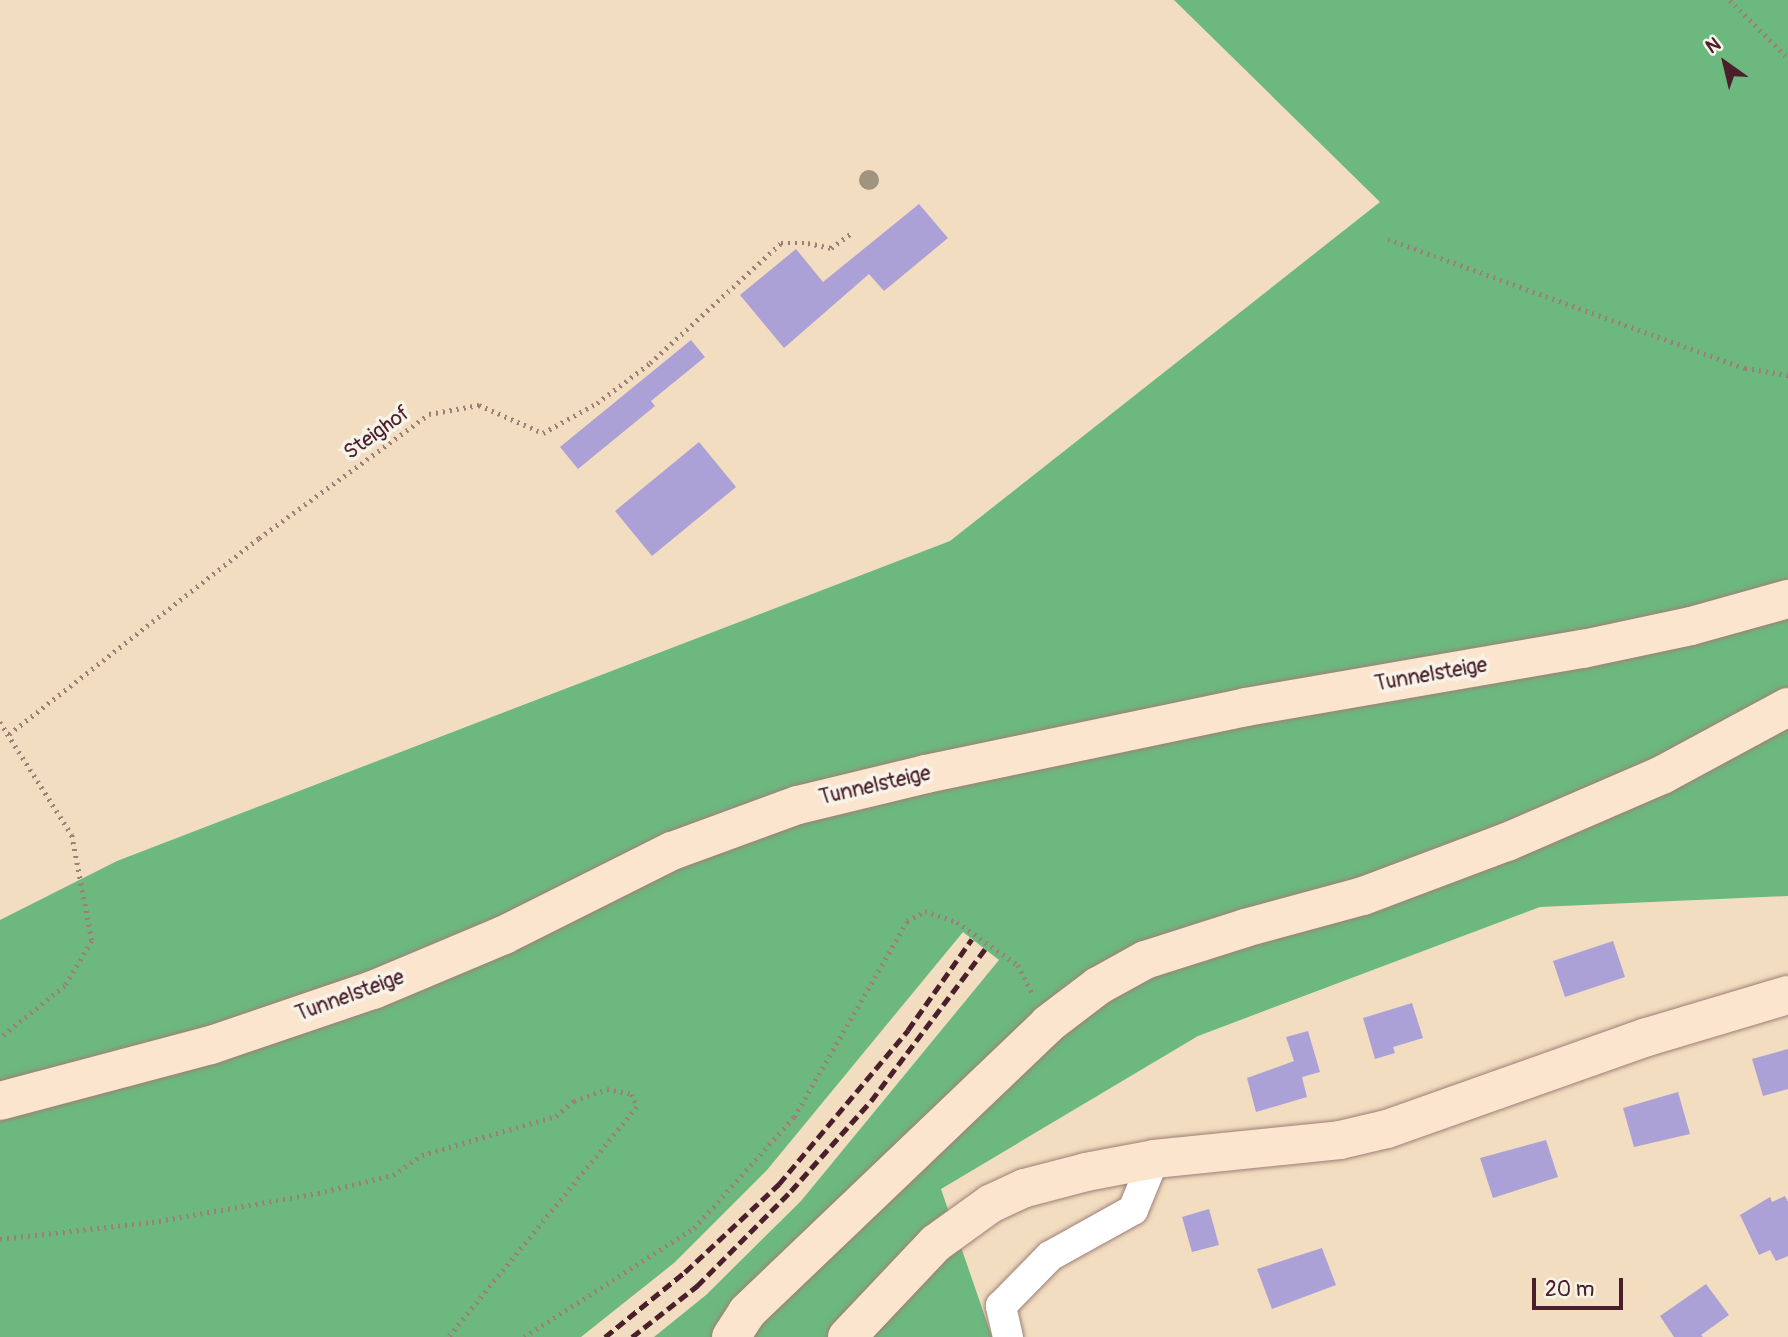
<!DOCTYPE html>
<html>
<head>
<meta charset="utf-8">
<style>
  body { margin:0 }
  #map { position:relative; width:1788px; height:1337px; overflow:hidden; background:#f2ddc0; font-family:Pangolin,sans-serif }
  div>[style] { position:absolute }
  .forest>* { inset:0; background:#6db87f }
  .building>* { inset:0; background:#aca1d6 }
  .path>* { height:4.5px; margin-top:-2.25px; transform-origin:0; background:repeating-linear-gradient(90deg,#9e7e76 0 2px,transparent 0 7px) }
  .roads { filter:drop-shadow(0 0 2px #9e7e76) drop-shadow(0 0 2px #9e7e76) }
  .street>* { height:30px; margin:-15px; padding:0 15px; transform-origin:15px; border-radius:15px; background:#fff }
  .secondary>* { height:38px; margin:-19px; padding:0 19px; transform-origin:19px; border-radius:19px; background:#fce5cf }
  .rail>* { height:5px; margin-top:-2.5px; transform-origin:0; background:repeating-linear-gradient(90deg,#4a1f2b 0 10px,transparent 0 15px) }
  .trees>* { width:20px; height:20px; margin:-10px; border-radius:50%; background:#a09380 }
  span { translate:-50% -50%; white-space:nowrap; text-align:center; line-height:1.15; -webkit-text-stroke:7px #f7f3e8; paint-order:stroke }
  .street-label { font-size:21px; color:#4a1f2b }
  .north { position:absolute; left:1690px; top:28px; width:70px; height:70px; -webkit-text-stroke:5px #f7f3e8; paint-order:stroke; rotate:326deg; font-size:19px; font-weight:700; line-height:28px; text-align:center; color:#4a1f2b }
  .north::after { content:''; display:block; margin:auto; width:24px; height:32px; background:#4a1f2b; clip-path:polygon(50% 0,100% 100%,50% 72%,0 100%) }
  .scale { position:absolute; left:1532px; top:1278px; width:91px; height:32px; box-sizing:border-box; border:4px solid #4a1f2b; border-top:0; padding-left:9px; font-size:21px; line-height:24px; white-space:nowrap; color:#4a1f2b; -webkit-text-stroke:5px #f7f3e8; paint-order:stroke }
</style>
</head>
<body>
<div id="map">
  <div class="forest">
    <i style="clip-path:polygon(1174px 0,1788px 0,1788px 896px,1540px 907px,1198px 1036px,941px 1189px,992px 1337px,654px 1337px,706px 1295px,801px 1201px,999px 960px,963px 932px,767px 1170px,674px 1263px,581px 1337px,0 1337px,0 920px,117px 861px,950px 541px,1380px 202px)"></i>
  </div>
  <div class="building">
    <i style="clip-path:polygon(919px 204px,948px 238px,884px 291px,869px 274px,784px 348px,740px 295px,796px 249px,823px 282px)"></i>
    <i style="clip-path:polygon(691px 340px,705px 357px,651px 401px,655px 406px,578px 469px,560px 447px)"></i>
    <i style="clip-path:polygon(699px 442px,736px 487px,652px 556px,615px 511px)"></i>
    <i style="clip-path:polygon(1613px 941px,1625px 977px,1565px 997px,1553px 961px)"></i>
    <i style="clip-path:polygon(1412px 1003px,1423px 1038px,1393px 1047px,1395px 1053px,1375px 1059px,1363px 1018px)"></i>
    <i style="clip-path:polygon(1308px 1031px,1320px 1072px,1302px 1077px,1307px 1097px,1256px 1112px,1247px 1078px,1294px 1061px,1286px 1037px)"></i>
    <i style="clip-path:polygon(1788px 1049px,1788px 1089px,1763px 1096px,1752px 1059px)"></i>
    <i style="clip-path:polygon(1678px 1092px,1690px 1134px,1634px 1147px,1623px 1108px)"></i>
    <i style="clip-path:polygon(1546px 1140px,1558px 1177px,1493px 1198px,1480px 1158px)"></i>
    <i style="clip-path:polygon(1785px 1196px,1788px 1202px,1788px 1256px,1776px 1261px,1770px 1250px,1759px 1255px,1740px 1215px,1770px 1197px,1772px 1202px)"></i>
    <i style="clip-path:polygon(1209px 1209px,1219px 1245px,1192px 1252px,1182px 1217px)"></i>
    <i style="clip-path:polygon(1322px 1248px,1336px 1285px,1272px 1309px,1257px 1269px)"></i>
    <i style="clip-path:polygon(1706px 1284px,1729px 1315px,1701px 1335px,1703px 1337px,1674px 1337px,1660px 1316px)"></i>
  </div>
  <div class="path">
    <i style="left:1730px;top:0;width:82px;rotate:45deg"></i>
    <i style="left:1388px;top:239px;width:380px;rotate:19.9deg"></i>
    <i style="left:1745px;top:368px;width:44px;rotate:9.2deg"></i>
    <i style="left:0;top:722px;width:134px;rotate:57.5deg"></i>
    <i style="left:72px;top:835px;width:108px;rotate:79.3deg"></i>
    <i style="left:92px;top:941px;width:52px;rotate:121deg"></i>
    <i style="left:65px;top:986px;width:83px;rotate:141.3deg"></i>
    <i style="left:9px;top:734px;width:318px;rotate:-38.1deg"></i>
    <i style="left:259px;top:538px;width:210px;rotate:-36.1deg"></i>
    <i style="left:429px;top:414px;width:51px;rotate:-10.2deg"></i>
    <i style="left:479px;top:405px;width:70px;rotate:23.6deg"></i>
    <i style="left:543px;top:433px;width:62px;rotate:-29.1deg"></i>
    <i style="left:597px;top:403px;width:66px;rotate:-37deg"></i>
    <i style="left:650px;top:363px;width:178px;rotate:-42.5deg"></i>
    <i style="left:781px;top:243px;width:27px"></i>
    <i style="left:808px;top:243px;width:24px;rotate:12deg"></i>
    <i style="left:831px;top:248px;width:27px;rotate:-36deg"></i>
    <i style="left:0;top:1239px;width:153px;rotate:-6.4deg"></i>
    <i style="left:152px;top:1222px;width:169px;rotate:-9.9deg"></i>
    <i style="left:318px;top:1193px;width:77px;rotate:-13.5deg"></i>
    <i style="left:393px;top:1175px;width:35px;rotate:-35deg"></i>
    <i style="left:422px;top:1155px;width:140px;rotate:-16.2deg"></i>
    <i style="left:556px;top:1116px;width:23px;rotate:-40deg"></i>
    <i style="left:574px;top:1101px;width:35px;rotate:-20deg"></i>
    <i style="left:607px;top:1089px;width:25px;rotate:11deg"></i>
    <i style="left:632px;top:1094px;width:14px;rotate:69deg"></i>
    <i style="left:637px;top:1107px;width:297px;rotate:129.3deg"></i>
    <i style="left:524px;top:1337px;width:202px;rotate:-32.7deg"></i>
    <i style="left:694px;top:1228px;width:149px;rotate:-48deg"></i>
    <i style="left:794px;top:1117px;width:226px;rotate:-60deg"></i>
    <i style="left:907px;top:921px;width:21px;rotate:-29deg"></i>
    <i style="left:925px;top:911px;width:34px;rotate:19deg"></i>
    <i style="left:957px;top:922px;width:75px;rotate:35.2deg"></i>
    <i style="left:1018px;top:965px;width:34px;rotate:63deg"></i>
  </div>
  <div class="roads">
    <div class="street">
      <i style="left:1008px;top:1337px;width:32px;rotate:-103deg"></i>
      <i style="left:1001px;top:1306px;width:70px;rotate:-45.6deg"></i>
      <i style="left:1050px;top:1256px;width:95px;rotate:-29deg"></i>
      <i style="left:1133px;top:1210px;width:55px;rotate:-67.6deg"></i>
    </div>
    <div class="secondary">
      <i style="left:0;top:1101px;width:218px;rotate:-14.9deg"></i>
      <i style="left:211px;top:1045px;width:171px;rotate:-18.8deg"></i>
      <i style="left:373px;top:990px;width:142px;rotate:-22.8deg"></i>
      <i style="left:504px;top:935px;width:188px;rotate:-26.6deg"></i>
      <i style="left:672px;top:851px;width:134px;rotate:-20.1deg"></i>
      <i style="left:798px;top:805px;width:132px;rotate:-13.6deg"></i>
      <i style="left:926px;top:774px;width:327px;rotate:-11.8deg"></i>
      <i style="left:1246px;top:707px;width:342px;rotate:-9.8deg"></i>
      <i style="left:1583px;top:649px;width:110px;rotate:-12deg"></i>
      <i style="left:1691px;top:626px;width:101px;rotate:-15.6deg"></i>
      <i style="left:731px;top:1337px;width:30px;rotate:-57deg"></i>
      <i style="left:747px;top:1312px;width:417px;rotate:-43.7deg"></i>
      <i style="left:1048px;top:1024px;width:63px;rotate:-37.2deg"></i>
      <i style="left:1098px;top:986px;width:54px;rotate:-29deg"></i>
      <i style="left:1145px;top:960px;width:105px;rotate:-17.7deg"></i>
      <i style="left:1245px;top:928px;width:122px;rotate:-15.2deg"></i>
      <i style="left:1363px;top:896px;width:154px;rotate:-20.6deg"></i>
      <i style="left:1507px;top:842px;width:169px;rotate:-23.4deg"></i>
      <i style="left:1662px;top:775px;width:143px;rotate:-28.4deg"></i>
      <i style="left:847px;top:1337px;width:129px;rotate:-46.6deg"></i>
      <i style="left:936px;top:1243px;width:67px;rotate:-35.8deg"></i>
      <i style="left:990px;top:1204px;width:38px;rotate:-25deg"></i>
      <i style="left:1025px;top:1188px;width:63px;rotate:-14.7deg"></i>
      <i style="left:1086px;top:1172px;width:69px;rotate:-10.8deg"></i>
      <i style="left:1154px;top:1159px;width:187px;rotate:-5.8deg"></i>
      <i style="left:1340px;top:1140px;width:48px;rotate:-13.2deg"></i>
      <i style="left:1387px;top:1129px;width:276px;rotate:-19.5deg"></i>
      <i style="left:1647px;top:1037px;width:147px;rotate:-16.6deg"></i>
    </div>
  </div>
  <div class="rail">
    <i style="left:605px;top:1337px;width:103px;rotate:-39.1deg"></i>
    <i style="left:685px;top:1272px;width:129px;rotate:-43.1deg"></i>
    <i style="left:779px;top:1184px;width:201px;rotate:-50deg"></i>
    <i style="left:908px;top:1030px;width:111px;rotate:-54.9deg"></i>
    <i style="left:632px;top:1337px;width:83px;rotate:-38.1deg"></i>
    <i style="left:697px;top:1286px;width:134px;rotate:-45.3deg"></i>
    <i style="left:791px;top:1191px;width:120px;rotate:-48.4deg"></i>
    <i style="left:871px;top:1101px;width:190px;rotate:-53.1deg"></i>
  </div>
  <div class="trees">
    <i style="left:869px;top:180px"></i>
  </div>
  <div class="street-label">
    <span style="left:377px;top:433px;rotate:-36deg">Steighof</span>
    <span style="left:1431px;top:675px;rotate:-10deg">Tunnelsteige</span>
    <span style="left:875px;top:786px;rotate:-13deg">Tunnelsteige</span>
    <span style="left:350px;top:996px;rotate:-20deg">Tunnelsteige</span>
  </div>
  <div class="north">N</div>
  <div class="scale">20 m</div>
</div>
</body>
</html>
